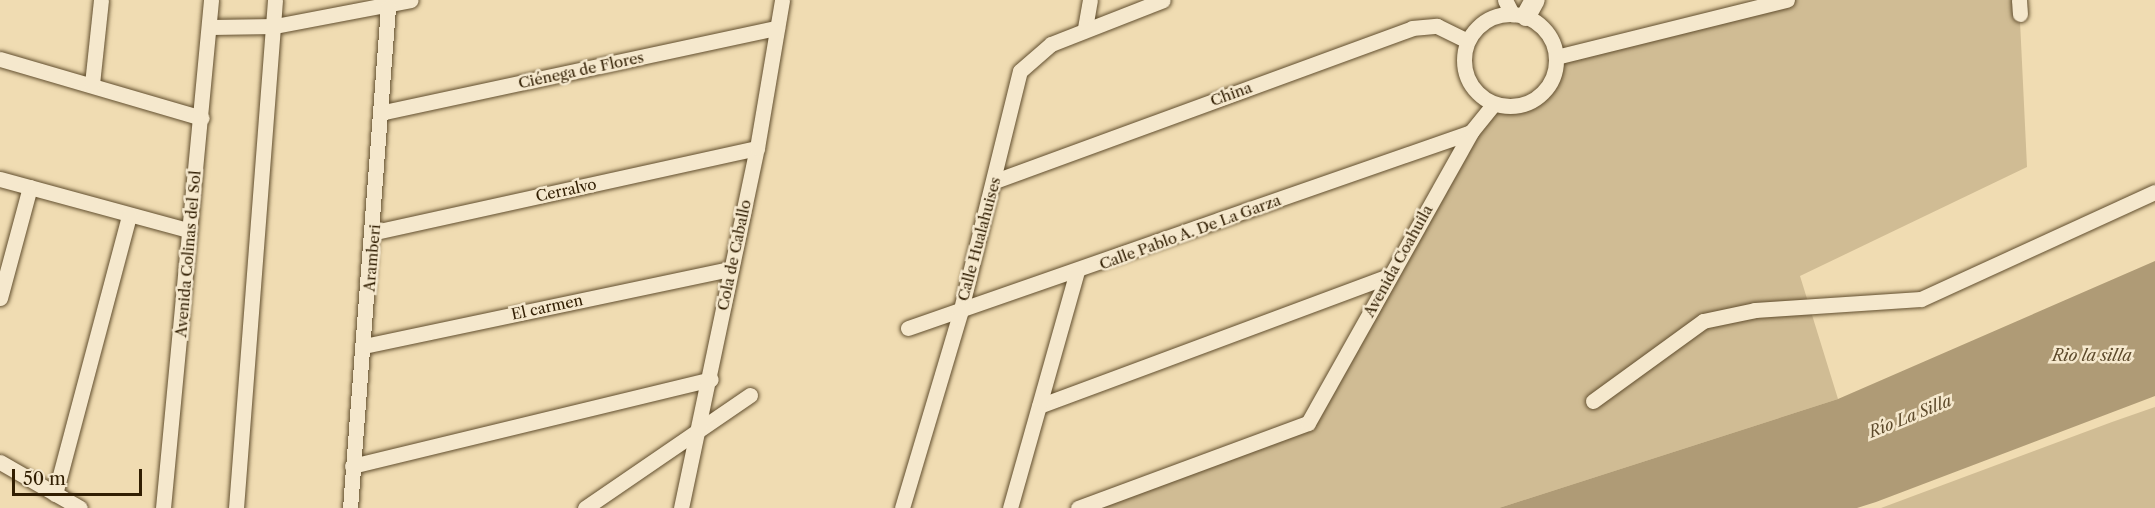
<!DOCTYPE html>
<html>
<head>
<meta charset="utf-8">
<style>
  body { margin:0 }
  #map { position:relative; width:2155px; height:508px; overflow:hidden; background:#f0dcb2; font-family:"Libre Caslon Text",serif }
  div>[style] { position:absolute }
  .green>* { inset:0; background:#d0bc94 }
  .water>* { inset:0; background:#af9b76 }
  .roads { filter:drop-shadow(0 0 2px #614e2e) drop-shadow(0 0 2px #614e2e) }
  .minor>* { height:15px; margin:-7.5px; padding:0 7.5px; transform-origin:7.5px; border-radius:7.5px; background:#f5e8cd }
  .minor>.ring { margin:-7.5px; padding:0; box-sizing:content-box; background:none; border:15px solid #f5e8cd; border-radius:50% }
  .tertiary>* { height:20px; margin:-10px; padding:0 10px; transform-origin:10px; border-radius:10px; background:#f5e8cd }
  span { translate:-50% -50%; white-space:nowrap; text-align:center; line-height:1.15; -webkit-text-stroke:5px #f5e8cd; paint-order:stroke }
  .street-label { font-size:15px; color:#311e02 }
  .water-label { font-size:16px; color:#5d4a2b; font-style:italic }
  .scale { position:absolute; left:12px; top:469px; width:130px; height:27px; box-sizing:border-box; border:3px solid #311e02; border-top:0; padding-left:8px; font-size:18px; line-height:21px; white-space:nowrap; color:#311e02; -webkit-text-stroke:4px #f5e8cd; paint-order:stroke }
</style>
</head>
<body>
<div id="map">
  <div class="green">
    <i style="clip-path:polygon(1787px 0,2019px 0,2027px 167px,1800px 276px,1838px 399px,1499px 508px,1078px 508px,1300px 428px,1494px 104px,1511px 106px,1541px 94px,1551px 81px,1556px 57px)"></i>
    <i style="clip-path:polygon(2155px 407px,2155px 508px,1881px 508px,2112px 422px)"></i>
  </div>
  <div class="water">
    <i style="clip-path:polygon(2155px 261px,2155px 396px,1876px 502px,1857px 508px,1499px 508px,1838px 399px)"></i>
  </div>
  <div class="roads">
    <div class="minor">
      <i style="left:1505px;top:0;width:16px;rotate:63deg"></i>
      <i style="left:2019px;top:0;width:14px;rotate:86deg"></i>
      <i class="ring" style="left:1464px;top:14px;width:77px;height:77px"></i>
      <i style="left:211px;top:27px;width:64px;rotate:-0.9deg"></i>
      <i style="left:275px;top:26px;width:138px;rotate:-10.8deg"></i>
      <i style="left:1085px;top:28px;width:28px;rotate:-80deg"></i>
      <i style="left:1556px;top:57px;width:238px;rotate:-13.9deg"></i>
      <i style="left:0;top:59px;width:210px;rotate:16.3deg"></i>
      <i style="left:92px;top:84px;width:84px;rotate:-83.9deg"></i>
      <i style="left:384px;top:112px;width:402px;rotate:-12.1deg"></i>
      <i style="left:0;top:179px;width:195px;rotate:15.2deg"></i>
      <i style="left:995px;top:181px;width:444px;rotate:-20.1deg"></i>
      <i style="left:1412px;top:28px;width:25px;rotate:-5deg"></i>
      <i style="left:1437px;top:26px;width:34px;rotate:26deg"></i>
      <i style="left:375px;top:232px;width:391px;rotate:-12.4deg"></i>
      <i style="left:0;top:298px;width:115px;rotate:-74.9deg"></i>
      <i style="left:908px;top:328px;width:596px;rotate:-19.19deg"></i>
      <i style="left:364px;top:346px;width:373px;rotate:-11.9deg"></i>
      <i style="left:1593px;top:401px;width:136px;rotate:-36deg"></i>
      <i style="left:1703px;top:321px;width:53px;rotate:-11.9deg"></i>
      <i style="left:1755px;top:310px;width:166px;rotate:-3.8deg"></i>
      <i style="left:1921px;top:299px;width:257px;rotate:-24.6deg"></i>
      <i style="left:1039px;top:406px;width:372px;rotate:-20.4deg"></i>
      <i style="left:0;top:462px;width:92px;rotate:29.9deg"></i>
      <i style="left:352px;top:466px;width:369px;rotate:-13.6deg"></i>
      <i style="left:55px;top:494px;width:288px;rotate:-75.1deg"></i>
      <i style="left:163px;top:508px;width:510px;rotate:-84.6deg"></i>
      <i style="left:236px;top:508px;width:509px;rotate:-85.61deg"></i>
      <i style="left:350px;top:508px;width:502px;rotate:-85.66deg"></i>
      <i style="left:585px;top:508px;width:200px;rotate:-34.4deg"></i>
      <i style="left:681px;top:508px;width:368px;rotate:-78.1deg"></i>
      <i style="left:757px;top:148px;width:150px;rotate:-80.4deg"></i>
      <i style="left:902px;top:508px;width:203px;rotate:-73.4deg"></i>
      <i style="left:960px;top:313px;width:249px;rotate:-76.1deg"></i>
      <i style="left:1020px;top:71px;width:41px;rotate:-41.1deg"></i>
      <i style="left:1051px;top:44px;width:120px;rotate:-21.4deg"></i>
      <i style="left:1010px;top:508px;width:245px;rotate:-74.2deg"></i>
      <i style="left:1078px;top:508px;width:245px;rotate:-20.3deg"></i>
      <i style="left:1308px;top:423px;width:334px;rotate:-60.7deg"></i>
      <i style="left:1471px;top:132px;width:36px;rotate:-51deg"></i>
    </div>
    <div class="tertiary">
      <i style="left:1526px;top:16px;width:18px;rotate:-61deg"></i>
    </div>
  </div>
  <div class="street-label">
    <span style="left:581px;top:70px;rotate:-12deg">Ciénega de Flores</span>
    <span style="left:1231px;top:94px;rotate:-20deg">China</span>
    <span style="left:566px;top:190px;rotate:-12deg">Cerralvo</span>
    <span style="left:1190px;top:232px;rotate:-20deg">Calle Pablo A. De La Garza</span>
    <span style="left:979px;top:239px;rotate:-75deg">Calle Hualahuises</span>
    <span style="left:188px;top:254px;rotate:-85deg">Avenida Colinas del Sol</span>
    <span style="left:734px;top:255px;rotate:-78deg">Cola de Caballo</span>
    <span style="left:372px;top:258px;rotate:-85deg">Aramberi</span>
    <span style="left:1398px;top:261px;rotate:-61deg">Avenida Coahuila</span>
    <span style="left:547px;top:307px;rotate:-12deg">El carmen</span>
  </div>
  <div class="water-label">
    <span style="left:2092px;top:355px">Rio la silla</span>
    <span style="left:1910px;top:416px;rotate:-22deg">Río La Silla</span>
  </div>
  <div class="scale">50 m</div>
</div>
</body>
</html>
